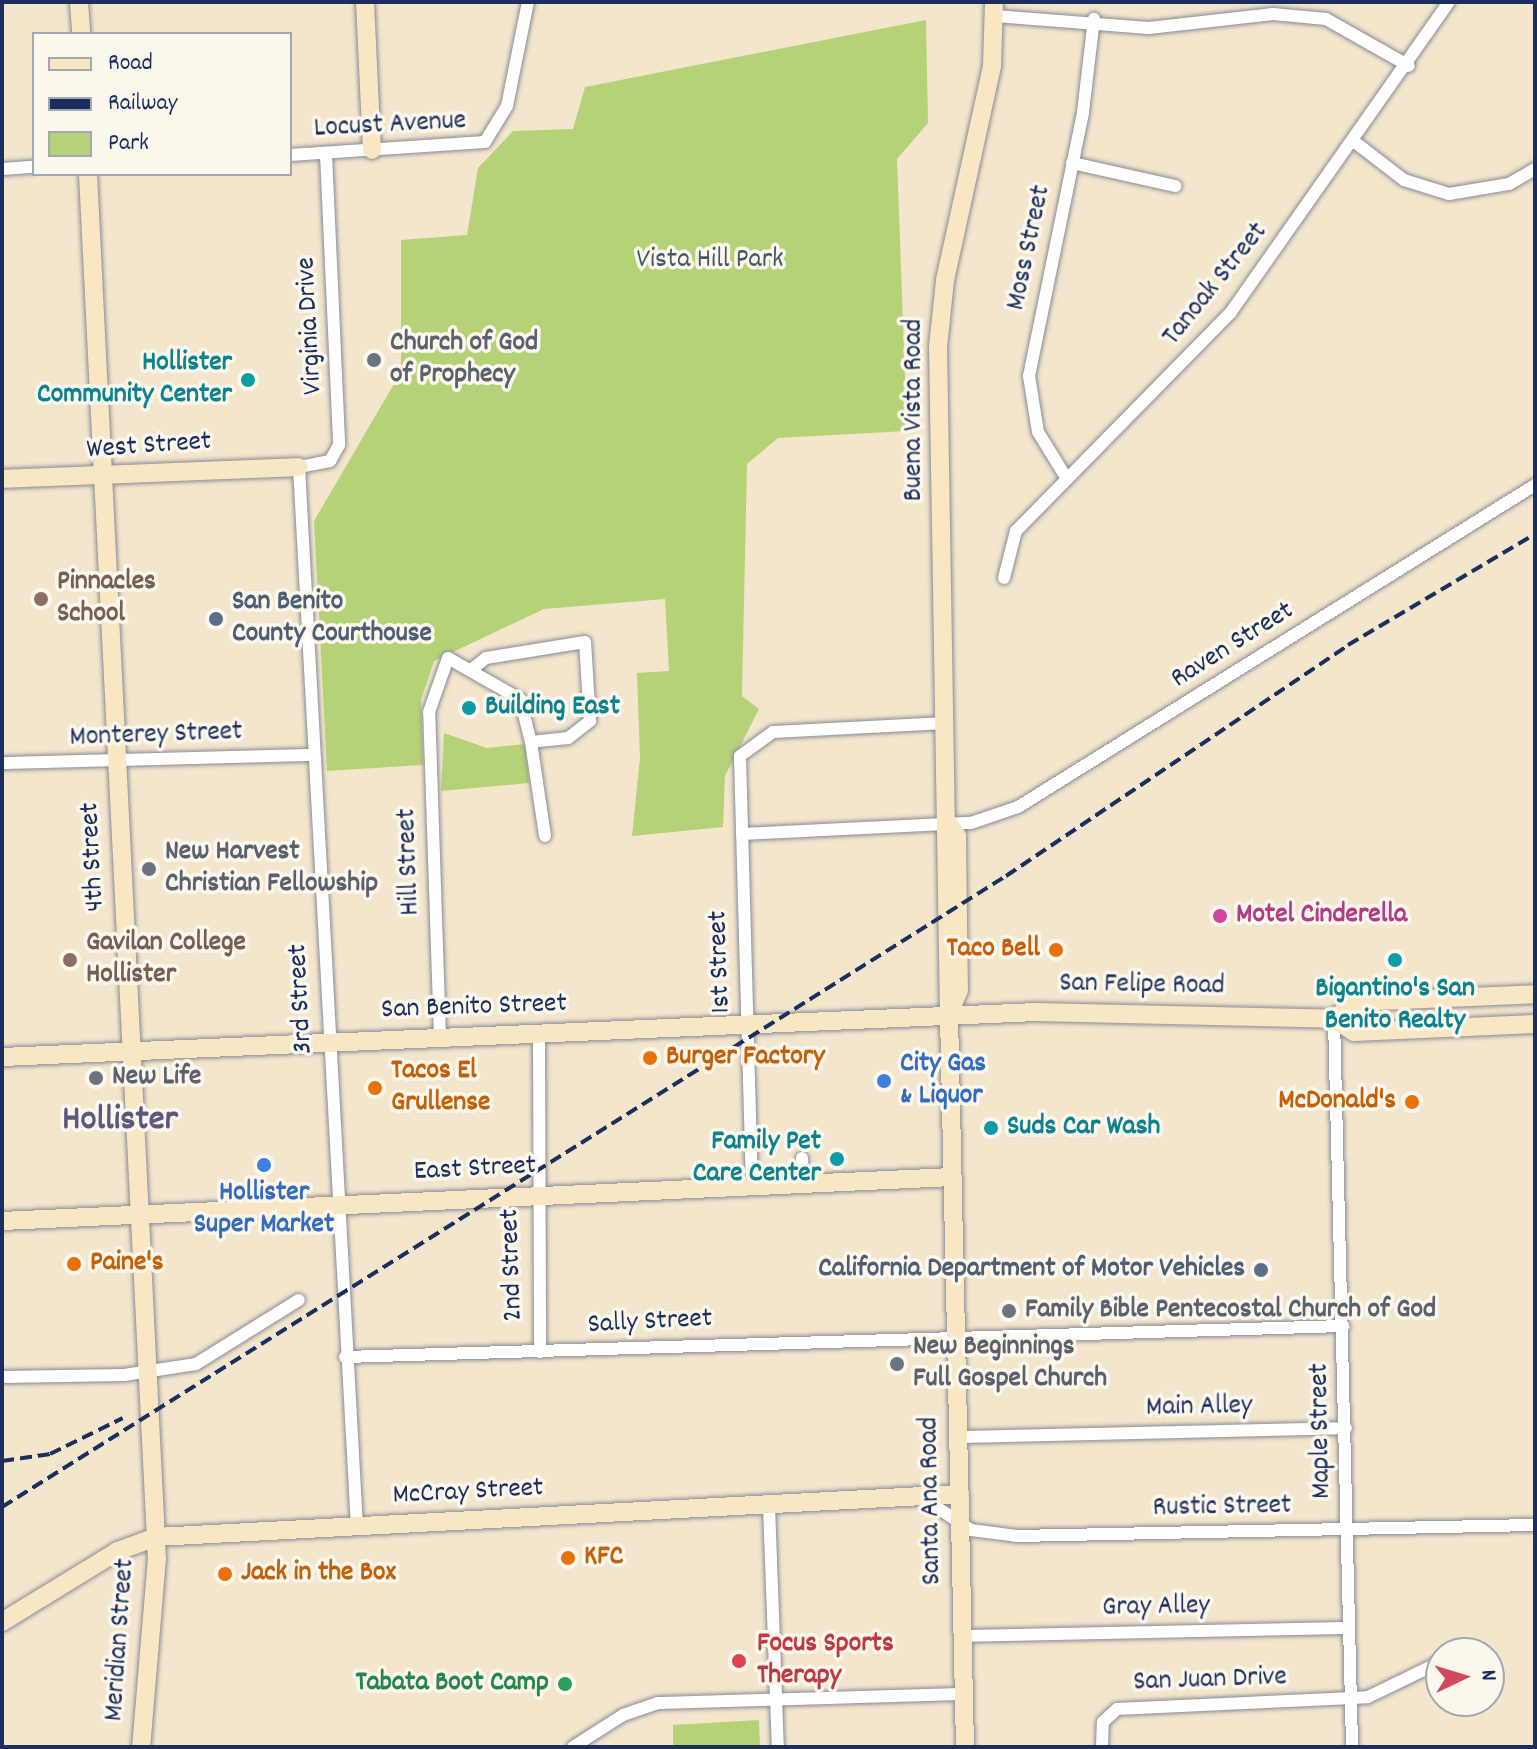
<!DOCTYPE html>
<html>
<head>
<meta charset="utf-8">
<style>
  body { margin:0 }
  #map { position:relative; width:1537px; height:1749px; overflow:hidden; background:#f4e6cd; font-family:Dekko,sans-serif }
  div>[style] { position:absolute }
  .green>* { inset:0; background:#b6d277 }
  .roads { filter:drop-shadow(0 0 2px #888a96) drop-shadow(0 0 2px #888a96) }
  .street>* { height:12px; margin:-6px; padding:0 6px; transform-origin:6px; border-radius:6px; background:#fff }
  .secondary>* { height:18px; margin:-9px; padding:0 9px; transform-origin:9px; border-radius:9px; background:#f9e7c3 }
  .rail>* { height:4px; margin-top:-2px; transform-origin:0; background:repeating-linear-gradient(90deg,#1b2f5e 0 12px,transparent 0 18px) }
  .dots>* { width:22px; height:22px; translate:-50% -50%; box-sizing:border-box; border:4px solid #fbf7ec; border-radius:50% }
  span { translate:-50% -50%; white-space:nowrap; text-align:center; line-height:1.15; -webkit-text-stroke:7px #fbf7ec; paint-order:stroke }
  .street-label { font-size:28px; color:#1b2f5e }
  .park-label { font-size:28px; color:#425864 }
  .worship-label { font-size:28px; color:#5b616d; font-weight:700 }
  .left { translate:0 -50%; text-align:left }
  .culture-label { font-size:28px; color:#0d838f; font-weight:700 }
  .right { translate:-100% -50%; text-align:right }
  .education-label { font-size:28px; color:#785e54; font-weight:700 }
  .service-label { font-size:28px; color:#4e5e75; font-weight:700 }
  .hotel-label { font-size:28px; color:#b23c85; font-weight:700 }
  .food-label { font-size:28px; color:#c56008; font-weight:700 }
  .shop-label { font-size:28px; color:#366cbe; font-weight:700 }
  .health-label { font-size:28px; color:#be3a42; font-weight:700 }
  .leisure-label { font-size:28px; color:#27864d; font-weight:700 }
  .district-label { font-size:36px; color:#5a5881; font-weight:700 }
  .frame { position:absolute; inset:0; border:4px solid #1b2f5e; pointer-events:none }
  .legend { position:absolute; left:32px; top:32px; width:260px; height:144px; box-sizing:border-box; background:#fbf7ec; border:2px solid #a1a7b3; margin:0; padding:10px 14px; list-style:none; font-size:24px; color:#1b2f5e }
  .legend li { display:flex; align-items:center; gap:16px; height:40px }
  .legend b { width:40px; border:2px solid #a1a7b3 }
  .north { position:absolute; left:1425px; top:1637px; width:80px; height:80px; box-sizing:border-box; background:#fbf7ec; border:2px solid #a1a7b3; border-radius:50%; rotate:86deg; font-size:22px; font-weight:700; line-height:32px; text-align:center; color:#1b2f5e }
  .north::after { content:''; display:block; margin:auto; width:28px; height:36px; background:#d1495b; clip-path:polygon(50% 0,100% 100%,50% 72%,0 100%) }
</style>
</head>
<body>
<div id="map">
  <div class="green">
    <i style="clip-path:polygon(926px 20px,928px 123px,897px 159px,907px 431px,778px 438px,747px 464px,742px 696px,759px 709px,725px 776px,723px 827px,632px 836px,640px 758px,637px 673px,669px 671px,665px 599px,544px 609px,434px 661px,421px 700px,423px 765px,327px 771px,314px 521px,401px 372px,401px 240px,467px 235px,478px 168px,513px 131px,573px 129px,585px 87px)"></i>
    <i style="clip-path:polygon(444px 733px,487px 748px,525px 744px,529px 783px,441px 791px)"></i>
    <i style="clip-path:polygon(759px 1720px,760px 1747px,673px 1747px,673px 1725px)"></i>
  </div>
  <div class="roads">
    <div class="street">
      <i style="left:995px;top:16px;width:154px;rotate:4.5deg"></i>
      <i style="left:1149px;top:28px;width:125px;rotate:-6.4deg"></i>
      <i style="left:1273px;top:14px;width:53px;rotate:5.4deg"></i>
      <i style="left:1326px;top:19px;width:95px;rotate:29.5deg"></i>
      <i style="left:1356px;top:143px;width:61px;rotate:37.6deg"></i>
      <i style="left:1404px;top:180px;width:47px;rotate:17.3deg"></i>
      <i style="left:1449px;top:194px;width:61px;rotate:-9.5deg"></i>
      <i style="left:1509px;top:184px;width:30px;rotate:-30deg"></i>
      <i style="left:326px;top:154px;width:291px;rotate:87.4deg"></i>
      <i style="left:339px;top:445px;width:18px;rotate:119deg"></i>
      <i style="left:330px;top:461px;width:32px;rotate:169deg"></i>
      <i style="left:299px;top:467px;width:1062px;rotate:86.87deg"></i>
      <i style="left:290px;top:155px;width:195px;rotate:-3.8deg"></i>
      <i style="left:485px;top:142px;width:42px;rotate:-58.6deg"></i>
      <i style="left:507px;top:106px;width:106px;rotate:-78.6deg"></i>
      <i style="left:1072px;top:163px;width:106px;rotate:12.6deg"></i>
      <i style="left:2px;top:169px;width:32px;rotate:-4deg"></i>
      <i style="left:1067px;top:479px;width:55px;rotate:-121.7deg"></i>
      <i style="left:1038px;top:432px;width:57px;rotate:-99.1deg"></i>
      <i style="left:1029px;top:376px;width:269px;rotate:-78.4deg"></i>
      <i style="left:1083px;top:112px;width:94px;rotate:-83.3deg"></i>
      <i style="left:1004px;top:578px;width:49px;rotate:-75.7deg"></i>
      <i style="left:1016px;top:531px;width:307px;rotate:-45.5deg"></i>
      <i style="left:1231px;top:312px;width:379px;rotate:-54.9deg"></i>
      <i style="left:471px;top:670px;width:19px;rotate:-39deg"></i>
      <i style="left:486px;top:658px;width:100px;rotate:-9.2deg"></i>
      <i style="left:585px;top:642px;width:79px;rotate:86.4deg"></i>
      <i style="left:590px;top:721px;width:28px;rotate:142deg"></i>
      <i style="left:568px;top:738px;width:37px;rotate:174deg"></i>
      <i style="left:531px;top:742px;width:95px;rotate:81.5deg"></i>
      <i style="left:2px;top:763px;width:309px;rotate:-1.5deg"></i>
      <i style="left:742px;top:834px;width:229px;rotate:-2.8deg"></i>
      <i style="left:971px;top:823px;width:50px;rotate:-18.8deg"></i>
      <i style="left:1018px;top:807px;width:609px;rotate:-31.92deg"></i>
      <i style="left:1334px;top:1019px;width:728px;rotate:88.58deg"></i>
      <i style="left:539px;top:1034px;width:318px;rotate:89.8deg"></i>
      <i style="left:440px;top:1038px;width:326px;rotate:-91.9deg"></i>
      <i style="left:429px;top:712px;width:57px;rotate:-70.6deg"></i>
      <i style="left:448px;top:658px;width:83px;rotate:29.7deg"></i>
      <i style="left:520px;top:699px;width:44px;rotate:75.7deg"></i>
      <i style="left:802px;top:1158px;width:27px;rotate:88deg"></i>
      <i style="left:752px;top:1187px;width:431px;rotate:-91.6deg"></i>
      <i style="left:740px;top:756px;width:41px;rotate:-36deg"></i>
      <i style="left:773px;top:732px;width:173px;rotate:-3deg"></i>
      <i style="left:345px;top:1357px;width:999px;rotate:-1.78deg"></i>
      <i style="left:2px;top:1377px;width:122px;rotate:-0.9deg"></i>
      <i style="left:124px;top:1375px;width:73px;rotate:-8.7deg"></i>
      <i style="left:196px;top:1364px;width:121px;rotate:-31.9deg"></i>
      <i style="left:958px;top:1437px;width:388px;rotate:-1.3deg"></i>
      <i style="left:926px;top:1500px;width:54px;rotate:33.7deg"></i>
      <i style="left:971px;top:1530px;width:46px;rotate:7.4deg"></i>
      <i style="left:1017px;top:1536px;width:518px;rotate:-1.22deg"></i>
      <i style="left:769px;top:1506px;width:241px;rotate:87.9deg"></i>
      <i style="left:963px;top:1636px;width:386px;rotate:-1.2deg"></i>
      <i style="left:573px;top:1747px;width:59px;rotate:-32.6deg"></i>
      <i style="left:623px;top:1715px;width:37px;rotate:-19deg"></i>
      <i style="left:658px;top:1703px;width:305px;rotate:-1.7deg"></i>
      <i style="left:1102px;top:1747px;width:25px;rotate:-88deg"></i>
      <i style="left:1103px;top:1722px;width:19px;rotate:-43deg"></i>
      <i style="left:1117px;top:1709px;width:251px;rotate:-2.7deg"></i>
      <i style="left:1368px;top:1697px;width:78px;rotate:-25.9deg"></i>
    </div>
    <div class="secondary">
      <i style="left:79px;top:2px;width:32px;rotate:86deg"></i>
      <i style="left:365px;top:2px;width:148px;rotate:87.3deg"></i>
      <i style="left:88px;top:174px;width:1386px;rotate:87.15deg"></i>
      <i style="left:157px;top:1558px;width:190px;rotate:94.8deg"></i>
      <i style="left:2px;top:479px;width:297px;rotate:-2.3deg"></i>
      <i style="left:948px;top:823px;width:16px;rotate:55deg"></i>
      <i style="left:957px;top:836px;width:154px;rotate:89.3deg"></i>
      <i style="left:959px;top:990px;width:26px;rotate:113deg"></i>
      <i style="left:949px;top:1014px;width:667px;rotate:-90.94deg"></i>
      <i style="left:938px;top:347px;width:67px;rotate:-84deg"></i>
      <i style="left:945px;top:280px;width:219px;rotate:-77.6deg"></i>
      <i style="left:992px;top:66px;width:64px;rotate:-88.2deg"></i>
      <i style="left:949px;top:1014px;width:733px;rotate:88.75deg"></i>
      <i style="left:1334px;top:1019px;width:27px;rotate:-39deg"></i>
      <i style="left:1355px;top:1002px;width:180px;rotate:-2.5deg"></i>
      <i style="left:2px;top:1057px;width:1035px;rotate:-2.49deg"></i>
      <i style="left:1036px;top:1012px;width:298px;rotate:1.3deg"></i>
      <i style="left:1334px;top:1019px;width:24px;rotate:33deg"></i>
      <i style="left:1354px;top:1032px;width:181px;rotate:-2.5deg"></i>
      <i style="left:2px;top:1221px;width:950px;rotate:-2.65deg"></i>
      <i style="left:2px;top:1622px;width:136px;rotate:-31.5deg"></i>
      <i style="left:118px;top:1551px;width:40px;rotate:-20.2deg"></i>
      <i style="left:156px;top:1537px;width:805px;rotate:-3.06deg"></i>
    </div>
  </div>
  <div class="rail">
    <i style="left:2px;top:1461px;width:49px;rotate:-8.3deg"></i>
    <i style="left:50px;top:1454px;width:81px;rotate:-26.3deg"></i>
    <i style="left:2px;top:1507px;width:1186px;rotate:-32.15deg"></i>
    <i style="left:1006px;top:876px;width:413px;rotate:-34deg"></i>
    <i style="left:1348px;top:645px;width:217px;rotate:-30.7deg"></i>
  </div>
  <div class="dots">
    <i style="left:374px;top:360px;background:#6b7280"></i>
    <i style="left:248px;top:380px;background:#0f9aa8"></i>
    <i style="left:41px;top:599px;background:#8d6e63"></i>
    <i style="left:216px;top:619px;background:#5c6f8a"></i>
    <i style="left:469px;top:708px;background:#0f9aa8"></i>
    <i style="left:149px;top:869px;background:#6b7280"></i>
    <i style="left:1220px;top:916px;background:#d1479c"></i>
    <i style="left:1056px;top:950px;background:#e8710a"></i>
    <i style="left:70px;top:960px;background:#8d6e63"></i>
    <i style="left:1395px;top:960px;background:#0f9aa8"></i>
    <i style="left:650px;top:1058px;background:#e8710a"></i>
    <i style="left:96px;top:1078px;background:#6b7280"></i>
    <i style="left:884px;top:1081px;background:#3f7fe0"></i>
    <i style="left:375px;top:1088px;background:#e8710a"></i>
    <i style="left:1412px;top:1102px;background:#e8710a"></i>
    <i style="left:991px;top:1128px;background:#0f9aa8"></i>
    <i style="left:837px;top:1159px;background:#0f9aa8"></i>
    <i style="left:264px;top:1165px;background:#3f7fe0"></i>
    <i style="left:74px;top:1264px;background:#e8710a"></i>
    <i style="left:1261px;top:1270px;background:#5c6f8a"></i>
    <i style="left:1009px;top:1311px;background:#6b7280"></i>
    <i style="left:897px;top:1364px;background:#6b7280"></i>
    <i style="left:568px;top:1558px;background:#e8710a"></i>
    <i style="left:225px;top:1574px;background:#e8710a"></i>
    <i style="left:739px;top:1661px;background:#e0444e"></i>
    <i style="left:565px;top:1684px;background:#2e9e5b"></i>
  </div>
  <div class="street-label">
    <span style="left:390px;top:126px;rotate:-3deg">Locust Avenue</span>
    <span style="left:1030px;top:248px;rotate:-78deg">Moss Street</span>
    <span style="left:1216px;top:285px;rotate:-51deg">Tanoak Street</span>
    <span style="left:311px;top:326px;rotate:-93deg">Virginia Drive</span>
    <span style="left:915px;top:410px;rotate:-90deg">Buena Vista Road</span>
    <span style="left:149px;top:447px;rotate:-4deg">West Street</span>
    <span style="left:1233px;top:646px;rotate:-32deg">Raven Street</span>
    <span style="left:156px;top:736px;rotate:-2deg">Monterey Street</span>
    <span style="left:94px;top:857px;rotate:-93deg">4th Street</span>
    <span style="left:410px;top:862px;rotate:-92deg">Hill Street</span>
    <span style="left:721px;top:962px;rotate:-92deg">1st Street</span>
    <span style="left:1142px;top:986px;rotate:1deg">San Felipe Road</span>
    <span style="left:302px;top:999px;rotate:-93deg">3rd Street</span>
    <span style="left:474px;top:1008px;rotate:-2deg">San Benito Street</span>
    <span style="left:475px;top:1170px;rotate:-3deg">East Street</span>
    <span style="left:513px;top:1265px;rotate:-92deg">2nd Street</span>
    <span style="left:650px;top:1323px;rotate:-3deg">Sally Street</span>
    <span style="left:1199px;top:1408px;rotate:-1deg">Main Alley</span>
    <span style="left:1322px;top:1431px;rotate:-91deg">Maple Street</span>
    <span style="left:468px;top:1493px;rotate:-3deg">McCray Street</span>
    <span style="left:932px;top:1501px;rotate:-91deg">Santa Ana Road</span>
    <span style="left:1222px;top:1508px;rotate:-1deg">Rustic Street</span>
    <span style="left:1156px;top:1608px;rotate:-1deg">Gray Alley</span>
    <span style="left:121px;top:1640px;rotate:-86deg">Meridian Street</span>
    <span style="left:1210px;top:1681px;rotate:-2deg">San Juan Drive</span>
  </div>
  <div class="park-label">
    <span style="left:710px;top:261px">Vista Hill Park</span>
  </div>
  <div class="worship-label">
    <span class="left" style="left:390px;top:360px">Church of God<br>of Prophecy</span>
    <span class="left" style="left:165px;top:869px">New Harvest<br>Christian Fellowship</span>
    <span class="left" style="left:112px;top:1078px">New Life</span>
    <span class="left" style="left:1025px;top:1311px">Family Bible Pentecostal Church of God</span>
    <span class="left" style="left:913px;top:1364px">New Beginnings<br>Full Gospel Church</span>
  </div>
  <div class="culture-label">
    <span class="right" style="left:232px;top:380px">Hollister<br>Community Center</span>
    <span class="left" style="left:485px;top:708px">Building East</span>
    <span style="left:1395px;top:1006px">Bigantino's San<br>Benito Realty</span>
    <span class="left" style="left:1007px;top:1128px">Suds Car Wash</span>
    <span class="right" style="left:821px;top:1159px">Family Pet<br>Care Center</span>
  </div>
  <div class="education-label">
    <span class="left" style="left:57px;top:599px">Pinnacles<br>School</span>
    <span class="left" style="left:86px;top:960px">Gavilan College<br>Hollister</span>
  </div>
  <div class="service-label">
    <span class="left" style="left:232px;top:619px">San Benito<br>County Courthouse</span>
    <span class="right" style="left:1245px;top:1270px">California Department of Motor Vehicles</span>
  </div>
  <div class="hotel-label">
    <span class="left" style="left:1236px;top:916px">Motel Cinderella</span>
  </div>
  <div class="food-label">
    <span class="right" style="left:1040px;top:950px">Taco Bell</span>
    <span class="left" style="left:666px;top:1058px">Burger Factory</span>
    <span class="left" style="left:391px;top:1088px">Tacos El<br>Grullense</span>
    <span class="right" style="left:1396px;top:1102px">McDonald's</span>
    <span class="left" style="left:90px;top:1264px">Paine's</span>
    <span class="left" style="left:584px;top:1558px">KFC</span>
    <span class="left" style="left:241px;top:1574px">Jack in the Box</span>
  </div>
  <div class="shop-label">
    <span class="left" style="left:900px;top:1081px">City Gas<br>&amp; Liquor</span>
    <span style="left:264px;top:1210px">Hollister<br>Super Market</span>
  </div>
  <div class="health-label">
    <span class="left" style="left:757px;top:1661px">Focus Sports<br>Therapy</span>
  </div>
  <div class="leisure-label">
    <span class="right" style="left:549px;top:1684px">Tabata Boot Camp</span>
  </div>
  <div class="district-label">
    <span style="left:120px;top:1122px">Hollister</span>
  </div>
  <div class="frame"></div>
  <ul class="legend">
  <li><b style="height:10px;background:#f9e7c3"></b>Road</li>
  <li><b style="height:10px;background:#1b2f5e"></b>Railway</li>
  <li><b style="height:22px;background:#b6d277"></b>Park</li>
  </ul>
  <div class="north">N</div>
</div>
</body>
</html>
